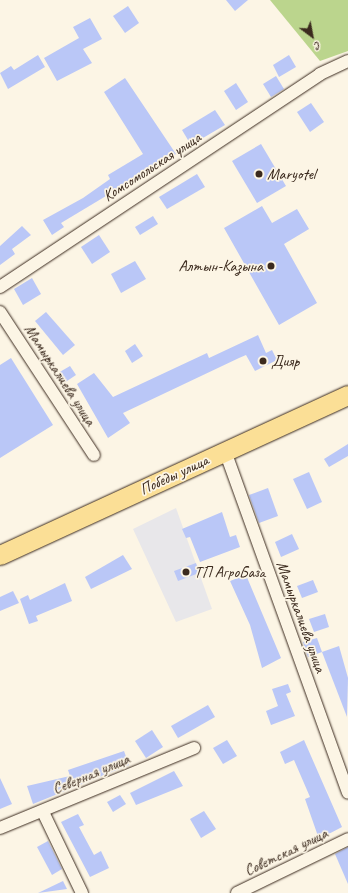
<!DOCTYPE html>
<html>
<head>
<meta charset="utf-8">
<style>
  body { margin:0 }
  #map { position:relative; width:348px; height:893px; overflow:hidden; background:#fcf5e5; font-family:Caveat,sans-serif }
  div>[style] { position:absolute }
  .built>* { inset:0; background:#e8e7ea }
  .green>* { inset:0; background:#bbd58d }
  .building>* { inset:0; background:#bac7f7 }
  .roads { filter:drop-shadow(0 0 1px #3b2a1e) drop-shadow(0 0 1px #3b2a1e) }
  .minor>* { height:12px; margin:-6px; padding:0 6px; transform-origin:6px; border-radius:6px; background:#fcf5e5 }
  .primary>* { height:19px; margin:-9.5px; padding:0 9.5px; transform-origin:9.5px; border-radius:9.5px; background:#fbdf96 }
  .dots>* { width:11px; height:11px; translate:-50% -50%; box-sizing:border-box; border:2px solid #fcf5e5; border-radius:50% }
  span { translate:-50% -50%; white-space:nowrap; text-align:center; line-height:1.15; -webkit-text-stroke:3.5px #fcf5e5; paint-order:stroke }
  .street-label { font-size:16px; color:#3b2a1e }
  .poi-label { font-size:16px; color:#3b2a1e }
  .left { translate:0 -50%; text-align:left }
  .right { translate:-100% -50%; text-align:right }
  .north { position:absolute; left:292px; top:16px; width:40px; height:40px; -webkit-text-stroke:3px #fcf5e5; paint-order:stroke; rotate:148deg; font-size:11px; font-weight:700; line-height:16px; text-align:center; color:#3b2a1e }
  .north::after { content:''; display:block; margin:auto; width:14px; height:18px; background:#3b2a1e; clip-path:polygon(50% 0,100% 100%,50% 72%,0 100%) }
</style>
</head>
<body>
<div id="map">
  <div class="built">
    <i style="clip-path:polygon(176px 508px,212px 609px,176px 622px,133px 529px)"></i>
  </div>
  <div class="green">
    <i style="clip-path:polygon(270px 0,348px 0,348px 51px,320px 61px)"></i>
  </div>
  <div class="building">
    <i style="clip-path:polygon(226px 0,248px 0,235px 11px)"></i>
    <i style="clip-path:polygon(128px 6px,139px 23px,125px 33px,113px 16px)"></i>
    <i style="clip-path:polygon(90px 18px,102px 39px,83px 49px,92px 63px,57px 81px,44px 58px,79px 38px,73px 27px)"></i>
    <i style="clip-path:polygon(38px 55px,45px 67px,8px 89px,0 73px,11px 66px,14px 70px)"></i>
    <i style="clip-path:polygon(289px 55px,296px 67px,279px 77px,273px 65px)"></i>
    <i style="clip-path:polygon(276px 76px,284px 89px,271px 97px,263px 84px)"></i>
    <i style="clip-path:polygon(125px 78px,176px 154px,61px 223px,64px 227px,52px 235px,43px 220px,83px 198px,110px 179px,108px 175px,143px 154px,104px 92px)"></i>
    <i style="clip-path:polygon(236px 83px,248px 102px,236px 110px,224px 91px)"></i>
    <i style="clip-path:polygon(311px 103px,324px 122px,310px 132px,297px 112px)"></i>
    <i style="clip-path:polygon(215px 110px,225px 125px,191px 145px,182px 130px)"></i>
    <i style="clip-path:polygon(261px 144px,286px 186px,257px 203px,232px 161px)"></i>
    <i style="clip-path:polygon(197px 174px,205px 187px,167px 209px,159px 197px)"></i>
    <i style="clip-path:polygon(262px 206px,272px 223px,297px 209px,309px 229px,284px 244px,317px 303px,279px 325px,224px 228px)"></i>
    <i style="clip-path:polygon(153px 216px,158px 224px,140px 235px,135px 227px)"></i>
    <i style="clip-path:polygon(22px 226px,31px 235px,12px 249px,15px 254px,0 265px,0 246px)"></i>
    <i style="clip-path:polygon(99px 235px,110px 252px,92px 264px,81px 247px)"></i>
    <i style="clip-path:polygon(135px 261px,146px 279px,121px 293px,111px 274px)"></i>
    <i style="clip-path:polygon(32px 278px,41px 294px,23px 305px,14px 289px)"></i>
    <i style="clip-path:polygon(46px 312px,75px 345px,63px 355px,35px 321px)"></i>
    <i style="clip-path:polygon(258px 335px,266px 353px,272px 350px,277px 360px,255px 371px,246px 355px,239px 358px,123px 413px,130px 423px,108px 438px,77px 384px,94px 373px,113px 397px,207px 353px,209px 358px)"></i>
    <i style="clip-path:polygon(135px 344px,143px 356px,132px 363px,125px 351px)"></i>
    <i style="clip-path:polygon(11px 358px,53px 425px,0 458px,0 365px)"></i>
    <i style="clip-path:polygon(70px 366px,76px 375px,64px 383px,58px 373px)"></i>
    <i style="clip-path:polygon(348px 444px,348px 456px,329px 467px,324px 459px)"></i>
    <i style="clip-path:polygon(309px 472px,322px 502px,307px 509px,293px 479px)"></i>
    <i style="clip-path:polygon(268px 488px,278px 516px,259px 523px,249px 495px)"></i>
    <i style="clip-path:polygon(222px 512px,230px 537px,236px 535px,240px 547px,200px 562px,190px 537px,186px 538px,182px 529px)"></i>
    <i style="clip-path:polygon(292px 534px,299px 549px,281px 557px,275px 542px)"></i>
    <i style="clip-path:polygon(123px 555px,132px 569px,91px 589px,85px 577px)"></i>
    <i style="clip-path:polygon(196px 563px,199px 573px,178px 581px,174px 571px)"></i>
    <i style="clip-path:polygon(246px 575px,281px 658px,262px 668px,250px 625px,230px 581px)"></i>
    <i style="clip-path:polygon(313px 580px,318px 592px,302px 598px,297px 586px)"></i>
    <i style="clip-path:polygon(65px 583px,72px 601px,36px 616px,38px 621px,29px 624px,20px 599px,28px 595px,30px 600px)"></i>
    <i style="clip-path:polygon(13px 591px,19px 603px,0 611px,0 597px)"></i>
    <i style="clip-path:polygon(325px 614px,329px 627px,314px 632px,309px 619px)"></i>
    <i style="clip-path:polygon(317px 638px,322px 652px,308px 657px,303px 642px)"></i>
    <i style="clip-path:polygon(339px 646px,348px 678px,347px 717px,322px 652px)"></i>
    <i style="clip-path:polygon(288px 684px,291px 692px,286px 694px,295px 716px,271px 725px,266px 711px,278px 706px,272px 689px)"></i>
    <i style="clip-path:polygon(208px 705px,215px 717px,178px 738px,171px 726px)"></i>
    <i style="clip-path:polygon(152px 730px,163px 747px,146px 758px,135px 741px)"></i>
    <i style="clip-path:polygon(227px 740px,237px 756px,223px 764px,213px 748px)"></i>
    <i style="clip-path:polygon(304px 740px,342px 827px,319px 839px,305px 799px,310px 797px,294px 760px,285px 764px,280px 752px)"></i>
    <i style="clip-path:polygon(124px 751px,129px 765px,33px 804px,27px 786px,70px 776px,68px 770px)"></i>
    <i style="clip-path:polygon(174px 771px,183px 786px,136px 805px,130px 793px)"></i>
    <i style="clip-path:polygon(0 778px,12px 804px,0 809px)"></i>
    <i style="clip-path:polygon(120px 795px,126px 804px,113px 812px,107px 802px)"></i>
    <i style="clip-path:polygon(204px 811px,216px 829px,201px 838px,190px 819px)"></i>
    <i style="clip-path:polygon(78px 814px,84px 825px,79px 827px,94px 855px,101px 851px,109px 868px,90px 877px,61px 822px)"></i>
    <i style="clip-path:polygon(48px 841px,62px 869px,52px 875px,37px 847px)"></i>
    <i style="clip-path:polygon(348px 847px,348px 884px,335px 854px)"></i>
    <i style="clip-path:polygon(63px 881px,67px 889px,38px 893px)"></i>
  </div>
  <div class="roads">
    <div class="minor">
      <i style="left:0;top:287px;width:384px;rotate:-33.6deg"></i>
      <i style="left:320px;top:74px;width:31px;rotate:-25deg"></i>
      <i style="left:0;top:312px;width:171px;rotate:56.7deg"></i>
      <i style="left:225px;top:451px;width:363px;rotate:70.2deg"></i>
      <i style="left:43px;top:812px;width:90px;rotate:64.3deg"></i>
      <i style="left:0;top:828px;width:210px;rotate:-22.4deg"></i>
      <i style="left:237px;top:893px;width:123px;rotate:-25.9deg"></i>
    </div>
    <div class="primary">
      <i style="left:0;top:555px;width:383px;rotate:-24.7deg"></i>
    </div>
  </div>
  <div class="dots">
    <i style="left:259px;top:174px;background:#3b2a1e"></i>
    <i style="left:271px;top:266px;background:#3b2a1e"></i>
    <i style="left:263px;top:361px;background:#3b2a1e"></i>
    <i style="left:186px;top:572px;background:#3b2a1e"></i>
  </div>
  <div class="street-label">
    <span style="left:152px;top:167px;rotate:-33deg">Комсомольская улица</span>
    <span style="left:60px;top:375px;rotate:57deg">Мамыркалиева улица</span>
    <span style="left:174px;top:475px;rotate:-25deg">Победы улица</span>
    <span style="left:301px;top:617px;rotate:70deg">Мамыркалиева улица</span>
    <span style="left:91px;top:774px;rotate:-23deg">Северная улица</span>
    <span style="left:286px;top:852px;rotate:-26deg">Советская улица</span>
  </div>
  <div class="poi-label">
    <span class="left" style="left:267px;top:174px">Maryotel</span>
    <span class="right" style="left:263px;top:266px">Алтын-Казына</span>
    <span class="left" style="left:271px;top:361px">Дияр</span>
    <span class="left" style="left:194px;top:572px">ТП АгроБаза</span>
  </div>
  <div class="north">С</div>
</div>
</body>
</html>
